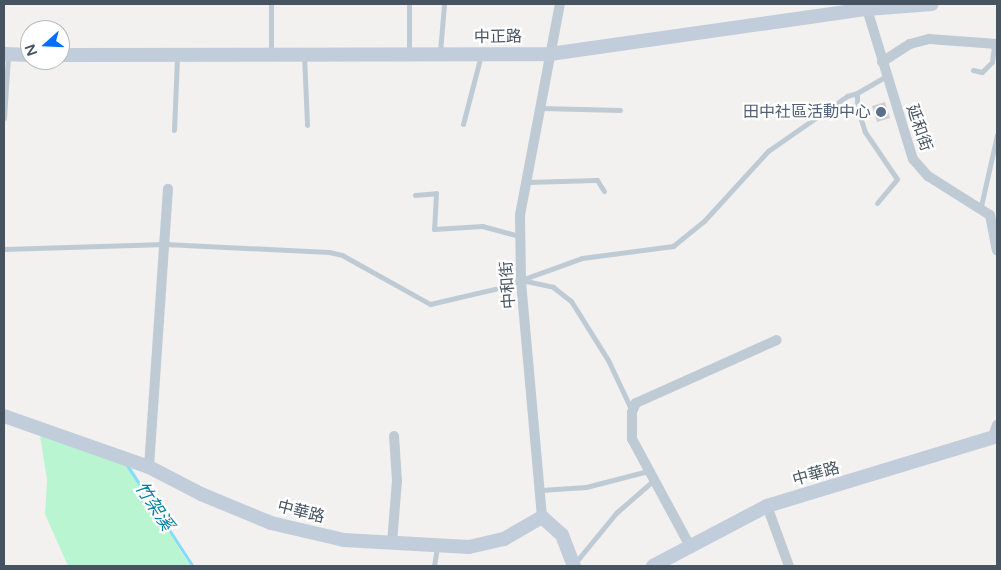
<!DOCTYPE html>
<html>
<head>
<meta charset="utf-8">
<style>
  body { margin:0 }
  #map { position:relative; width:1001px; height:570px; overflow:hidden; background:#f3f0f0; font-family:"Varela Round","Noto Sans TC",sans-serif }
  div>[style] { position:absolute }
  .green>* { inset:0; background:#baf5d1 }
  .stream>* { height:2.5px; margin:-1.25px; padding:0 1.25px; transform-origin:1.25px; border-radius:1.25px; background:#82def7 }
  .building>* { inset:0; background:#cccfd6 }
  .lane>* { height:5px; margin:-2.5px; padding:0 2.5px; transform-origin:2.5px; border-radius:2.5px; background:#bfcbd4 }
  .street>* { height:10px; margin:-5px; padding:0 5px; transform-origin:5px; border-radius:5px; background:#bfcbd4 }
  .secondary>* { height:14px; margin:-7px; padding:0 7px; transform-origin:7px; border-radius:7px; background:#c1cddb }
  .dots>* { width:14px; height:14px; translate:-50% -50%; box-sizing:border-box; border:2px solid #fff; border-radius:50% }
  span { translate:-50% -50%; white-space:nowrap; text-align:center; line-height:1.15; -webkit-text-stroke:4.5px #fff; paint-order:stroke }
  .street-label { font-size:16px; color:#465461 }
  .service-label { font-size:16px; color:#4e5e75 }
  .right { translate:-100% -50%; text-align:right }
  .water-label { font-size:18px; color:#037fa0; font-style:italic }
  .frame { position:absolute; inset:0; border:5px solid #465461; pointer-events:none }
  .north { position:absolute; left:20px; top:20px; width:50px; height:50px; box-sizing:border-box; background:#fff; border:1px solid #b5bbc0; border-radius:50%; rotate:250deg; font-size:14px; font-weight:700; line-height:20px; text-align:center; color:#465461 }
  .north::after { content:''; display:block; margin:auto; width:18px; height:22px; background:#026efb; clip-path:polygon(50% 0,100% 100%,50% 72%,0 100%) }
</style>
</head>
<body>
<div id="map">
  <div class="green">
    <i style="clip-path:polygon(40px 435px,124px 461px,190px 566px,68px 566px,45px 514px,47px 480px)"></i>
  </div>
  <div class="stream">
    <i style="left:128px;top:466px;width:119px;rotate:57deg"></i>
  </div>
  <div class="building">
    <i style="clip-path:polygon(885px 102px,890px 118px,877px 122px,872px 106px)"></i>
  </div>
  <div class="lane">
    <i style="left:409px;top:52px;width:48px;rotate:-90deg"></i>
    <i style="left:440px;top:52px;width:48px;rotate:-85.2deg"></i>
    <i style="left:271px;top:54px;width:50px;rotate:-90deg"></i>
    <i style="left:304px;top:55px;width:70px;rotate:87.5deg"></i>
    <i style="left:973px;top:70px;width:9px;rotate:13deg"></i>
    <i style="left:982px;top:72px;width:14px;rotate:-45deg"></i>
    <i style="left:992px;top:62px;width:17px;rotate:-83deg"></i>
    <i style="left:541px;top:108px;width:79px;rotate:1.5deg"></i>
    <i style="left:4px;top:118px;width:62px;rotate:-86.3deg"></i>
    <i style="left:463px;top:124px;width:71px;rotate:-75.4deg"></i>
    <i style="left:174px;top:130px;width:73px;rotate:-87.6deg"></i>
    <i style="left:527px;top:182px;width:70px;rotate:-1.6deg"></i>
    <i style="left:597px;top:180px;width:13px;rotate:58deg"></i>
    <i style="left:415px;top:195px;width:21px;rotate:-5deg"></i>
    <i style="left:436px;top:193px;width:36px;rotate:93deg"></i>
    <i style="left:434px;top:229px;width:48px;rotate:-3.6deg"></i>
    <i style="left:482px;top:226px;width:39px;rotate:15deg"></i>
    <i style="left:877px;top:203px;width:31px;rotate:-50deg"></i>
    <i style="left:897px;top:179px;width:57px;rotate:-124.2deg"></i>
    <i style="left:865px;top:132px;width:25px;rotate:-108deg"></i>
    <i style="left:857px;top:108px;width:15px;rotate:-90deg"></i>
    <i style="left:857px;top:93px;width:34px;rotate:-30deg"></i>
    <i style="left:981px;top:206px;width:73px;rotate:-77.3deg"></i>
    <i style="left:4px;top:249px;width:161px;rotate:-1.8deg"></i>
    <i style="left:165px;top:244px;width:164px;rotate:2.8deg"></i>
    <i style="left:329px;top:252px;width:13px;rotate:13deg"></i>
    <i style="left:342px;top:255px;width:101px;rotate:29.1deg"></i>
    <i style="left:430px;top:304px;width:71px;rotate:-13.1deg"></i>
    <i style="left:499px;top:288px;width:88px;rotate:-19.9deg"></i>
    <i style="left:582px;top:258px;width:92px;rotate:-7.5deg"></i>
    <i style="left:673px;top:246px;width:40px;rotate:-39deg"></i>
    <i style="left:704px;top:221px;width:95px;rotate:-47.6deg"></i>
    <i style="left:768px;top:151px;width:96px;rotate:-34.8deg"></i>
    <i style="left:847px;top:96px;width:10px;rotate:-17deg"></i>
    <i style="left:521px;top:280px;width:33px;rotate:12deg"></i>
    <i style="left:553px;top:287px;width:23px;rotate:38deg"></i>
    <i style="left:571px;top:301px;width:70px;rotate:57.9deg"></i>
    <i style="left:608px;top:360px;width:56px;rotate:64.8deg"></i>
    <i style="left:541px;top:490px;width:45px;rotate:-3.8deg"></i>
    <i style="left:586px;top:487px;width:64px;rotate:-14.5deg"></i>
    <i style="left:575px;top:563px;width:65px;rotate:-50.6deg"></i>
    <i style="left:616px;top:513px;width:50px;rotate:-41deg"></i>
    <i style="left:434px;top:566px;width:20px;rotate:-81deg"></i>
  </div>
  <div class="street">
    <i style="left:867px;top:9px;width:157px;rotate:73deg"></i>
    <i style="left:913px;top:159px;width:23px;rotate:49deg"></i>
    <i style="left:928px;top:176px;width:73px;rotate:32.2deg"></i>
    <i style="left:990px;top:215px;width:36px;rotate:79deg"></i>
    <i style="left:882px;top:62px;width:33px;rotate:-33deg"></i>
    <i style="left:910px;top:44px;width:20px;rotate:-15deg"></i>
    <i style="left:929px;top:39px;width:68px;rotate:4.2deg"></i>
    <i style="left:993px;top:436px;width:12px;rotate:-70deg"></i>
    <i style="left:149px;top:467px;width:279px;rotate:-86.1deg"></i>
    <i style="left:767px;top:506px;width:64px;rotate:69.9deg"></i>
    <i style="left:542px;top:517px;width:238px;rotate:-95.1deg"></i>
    <i style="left:521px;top:280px;width:65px;rotate:-90.9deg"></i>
    <i style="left:520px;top:215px;width:215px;rotate:-79.3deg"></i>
    <i style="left:392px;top:543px;width:62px;rotate:-85.4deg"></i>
    <i style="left:397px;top:481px;width:45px;rotate:-93.8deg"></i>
    <i style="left:691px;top:548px;width:124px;rotate:-118.4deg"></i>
    <i style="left:632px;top:439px;width:27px;rotate:-90deg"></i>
    <i style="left:632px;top:412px;width:10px;rotate:-66deg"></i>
    <i style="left:636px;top:403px;width:154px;rotate:-24.1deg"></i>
  </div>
  <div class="secondary">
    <i style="left:4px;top:54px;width:26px;rotate:2deg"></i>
    <i style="left:60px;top:55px;width:490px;rotate:-0.1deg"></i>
    <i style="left:550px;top:54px;width:320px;rotate:-8.1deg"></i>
    <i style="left:867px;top:9px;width:65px;rotate:-4.4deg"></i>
    <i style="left:4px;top:416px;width:154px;rotate:19.4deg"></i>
    <i style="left:149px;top:467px;width:59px;rotate:27.4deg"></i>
    <i style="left:201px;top:494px;width:76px;rotate:22.5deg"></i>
    <i style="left:271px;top:523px;width:75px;rotate:13.1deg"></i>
    <i style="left:344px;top:540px;width:125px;rotate:3.2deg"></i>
    <i style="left:469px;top:547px;width:36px;rotate:-13deg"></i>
    <i style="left:504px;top:539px;width:44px;rotate:-30.1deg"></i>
    <i style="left:542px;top:517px;width:27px;rotate:42deg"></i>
    <i style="left:562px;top:535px;width:33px;rotate:69deg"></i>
    <i style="left:653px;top:566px;width:129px;rotate:-27.8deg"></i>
    <i style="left:767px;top:506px;width:240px;rotate:-16.9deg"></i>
  </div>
  <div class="dots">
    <i style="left:881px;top:112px;background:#5c6f8a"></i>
  </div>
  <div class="street-label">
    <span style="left:498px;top:37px;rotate:-1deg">中正路</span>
    <span style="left:919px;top:128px;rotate:71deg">延和街</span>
    <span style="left:508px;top:285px;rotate:-94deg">中和街</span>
    <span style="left:816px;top:474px;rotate:-16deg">中華路</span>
    <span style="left:301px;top:512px;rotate:14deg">中華路</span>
  </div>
  <div class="service-label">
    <span class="right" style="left:871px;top:112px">田中社區活動中心</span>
  </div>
  <div class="water-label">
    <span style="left:154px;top:506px;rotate:57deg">竹架溪</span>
  </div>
  <div class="frame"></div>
  <div class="north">N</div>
</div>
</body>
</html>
